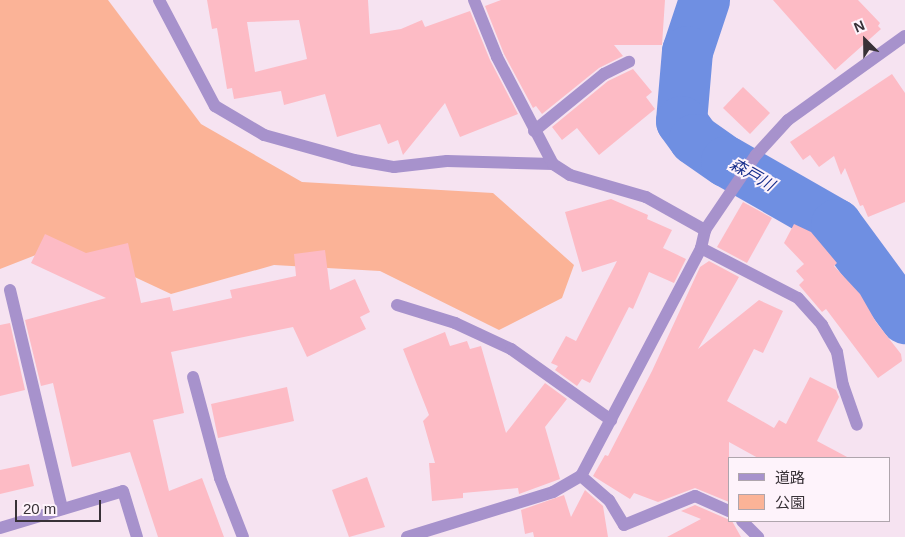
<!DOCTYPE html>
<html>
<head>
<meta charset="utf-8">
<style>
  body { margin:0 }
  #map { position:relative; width:905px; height:537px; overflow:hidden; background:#f6e3f1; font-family:Helvetica,"Noto Sans JP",sans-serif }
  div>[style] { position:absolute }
  .green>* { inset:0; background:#fbb397 }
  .river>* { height:51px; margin:-25.5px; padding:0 25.5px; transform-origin:25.5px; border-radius:25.5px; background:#6f8fe2 }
  .building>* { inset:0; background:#fdbbc5 }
  .lane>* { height:12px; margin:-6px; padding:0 6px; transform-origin:6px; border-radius:6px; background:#a792cc }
  .street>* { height:12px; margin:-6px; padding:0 6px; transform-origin:6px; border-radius:6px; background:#a792cc }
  span { translate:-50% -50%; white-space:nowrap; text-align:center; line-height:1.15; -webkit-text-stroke:4px #fef3fb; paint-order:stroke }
  .water-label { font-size:16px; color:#162c8b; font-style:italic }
  .legend { position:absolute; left:728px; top:457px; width:162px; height:65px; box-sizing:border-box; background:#fef3fb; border:1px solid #afa5ad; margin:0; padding:6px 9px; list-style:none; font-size:15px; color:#383137 }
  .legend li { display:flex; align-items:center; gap:10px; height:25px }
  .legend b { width:25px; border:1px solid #afa5ad }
  .north { position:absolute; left:840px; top:15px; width:50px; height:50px; -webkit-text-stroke:4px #fef3fb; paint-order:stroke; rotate:337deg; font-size:14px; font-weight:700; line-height:20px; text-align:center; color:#383137 }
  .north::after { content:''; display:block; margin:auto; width:18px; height:22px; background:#383137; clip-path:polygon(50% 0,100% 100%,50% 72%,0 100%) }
  .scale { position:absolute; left:15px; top:500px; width:86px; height:22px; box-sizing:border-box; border:2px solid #383137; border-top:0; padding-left:6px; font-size:15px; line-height:18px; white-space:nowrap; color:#383137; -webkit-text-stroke:4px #fef3fb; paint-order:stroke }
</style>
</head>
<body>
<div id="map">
  <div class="green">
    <i style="clip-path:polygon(0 0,108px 0,201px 124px,302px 182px,493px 193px,574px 265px,562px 298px,499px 330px,380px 271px,274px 265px,171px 294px,64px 244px,0 269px)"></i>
  </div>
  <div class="river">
    <i style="left:704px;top:0;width:54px;rotate:108.4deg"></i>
    <i style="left:687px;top:51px;width:70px;rotate:94.9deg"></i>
    <i style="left:681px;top:121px;width:22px;rotate:54deg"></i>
    <i style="left:694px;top:139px;width:39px;rotate:35deg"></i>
    <i style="left:726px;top:161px;width:127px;rotate:29.8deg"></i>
    <i style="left:836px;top:224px;width:117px;rotate:53.7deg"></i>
  </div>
  <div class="building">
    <i style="clip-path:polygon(evenodd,207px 0,368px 0,370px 34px,401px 29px,422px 20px,425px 27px,470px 11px,490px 60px,518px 114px,460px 137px,445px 103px,403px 155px,398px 140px,388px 144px,380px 124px,337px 137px,325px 94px,284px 105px,281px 91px,234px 99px,232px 88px,227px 89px,217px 28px,212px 29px,207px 0,299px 20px,307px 59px,255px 72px,247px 22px,299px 20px)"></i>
    <i style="clip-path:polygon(501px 0,665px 0,662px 45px,614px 45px,623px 56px,599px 68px,542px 114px,536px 106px,533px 108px,504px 54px,485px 6px)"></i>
    <i style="clip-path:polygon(773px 0,858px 0,880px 23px,878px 26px,881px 29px,835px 70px)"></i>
    <i style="clip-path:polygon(633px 69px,652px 92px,646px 97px,655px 109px,599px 155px,577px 128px,562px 140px,552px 127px,608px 81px)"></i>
    <i style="clip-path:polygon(892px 74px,905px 93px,905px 202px,868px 217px,863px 205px,860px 206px,845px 168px,841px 175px,834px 156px,819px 167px,810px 155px,803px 160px,790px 142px)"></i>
    <i style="clip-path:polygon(743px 87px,770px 113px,750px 134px,723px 108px)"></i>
    <i style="clip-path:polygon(611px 199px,648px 215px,647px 219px,672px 230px,663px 248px,686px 259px,674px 283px,649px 272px,633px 309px,629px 307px,590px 383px,582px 379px,577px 386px,555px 370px,558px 366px,551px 363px,566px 336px,576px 341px,617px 261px,582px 272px,565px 212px)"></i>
    <i style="clip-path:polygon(743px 202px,772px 218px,747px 263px,717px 247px)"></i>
    <i style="clip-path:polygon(794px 224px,811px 232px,837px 263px,834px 266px,860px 294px,876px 322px,901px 354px,902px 361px,878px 378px,826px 309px,822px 312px,799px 285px,804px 280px,796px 271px,804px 264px,784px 243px)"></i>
    <i style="clip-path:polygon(45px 234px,86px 253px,128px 243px,141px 303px,170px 297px,173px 311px,232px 298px,230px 290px,296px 276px,294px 254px,325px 250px,330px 290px,355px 279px,370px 312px,360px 317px,366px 329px,307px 357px,293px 327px,171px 352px,184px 413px,153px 420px,169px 491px,202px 478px,224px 537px,158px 537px,130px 452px,72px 467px,53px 383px,41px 386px,25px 320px,106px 298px,31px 263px)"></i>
    <i style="clip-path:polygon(709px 261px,739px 277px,698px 349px,759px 300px,783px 311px,763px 353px,754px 349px,727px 401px,774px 428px,779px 420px,786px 424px,810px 377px,836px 390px,839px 397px,817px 441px,849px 458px,758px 458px,729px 442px,729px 502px,695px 488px,658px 502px,634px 493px,630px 499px,593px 476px,605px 455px,608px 456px,652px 371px,700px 267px)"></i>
    <i style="clip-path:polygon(10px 323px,25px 390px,0 396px,0 325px)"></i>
    <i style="clip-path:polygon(445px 332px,450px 346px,467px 341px,470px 349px,481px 346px,506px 433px,545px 383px,567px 399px,545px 427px,560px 479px,519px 494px,518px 488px,463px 493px,463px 498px,432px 501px,429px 463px,435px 463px,423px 421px,429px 415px,403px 349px)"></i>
    <i style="clip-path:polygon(287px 387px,294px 421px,218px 438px,211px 404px)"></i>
    <i style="clip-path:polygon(29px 464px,34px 486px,0 494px,0 470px)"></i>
    <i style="clip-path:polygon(367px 477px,385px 527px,349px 537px,332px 490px)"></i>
    <i style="clip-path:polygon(585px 490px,603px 506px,608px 537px,534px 537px,533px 532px,525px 534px,521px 510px,564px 495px,571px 517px)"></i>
    <i style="clip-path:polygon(695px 505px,732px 521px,741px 537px,667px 537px,701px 519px,681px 511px)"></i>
  </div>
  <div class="lane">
    <i style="left:701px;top:248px;width:109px;rotate:27.3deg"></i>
    <i style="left:798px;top:298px;width:36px;rotate:48deg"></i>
    <i style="left:822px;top:325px;width:31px;rotate:61deg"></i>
    <i style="left:837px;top:352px;width:34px;rotate:80deg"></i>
    <i style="left:843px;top:385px;width:42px;rotate:70.7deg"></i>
    <i style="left:397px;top:305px;width:61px;rotate:17.2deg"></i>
    <i style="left:455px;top:323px;width:62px;rotate:24.9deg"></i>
    <i style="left:511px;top:349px;width:123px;rotate:35.4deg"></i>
    <i style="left:193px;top:377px;width:105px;rotate:75deg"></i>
    <i style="left:220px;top:478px;width:63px;rotate:68.7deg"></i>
    <i style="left:581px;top:476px;width:37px;rotate:41deg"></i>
    <i style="left:609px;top:500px;width:29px;rotate:59deg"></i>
    <i style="left:624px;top:525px;width:77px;rotate:-22.2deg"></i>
    <i style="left:695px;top:496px;width:37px;rotate:24deg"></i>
    <i style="left:742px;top:521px;width:23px;rotate:45deg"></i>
  </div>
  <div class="street">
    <i style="left:159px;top:0;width:120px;rotate:62.2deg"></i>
    <i style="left:215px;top:106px;width:57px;rotate:30.6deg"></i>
    <i style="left:264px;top:135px;width:93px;rotate:15.5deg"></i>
    <i style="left:354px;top:160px;width:41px;rotate:9.9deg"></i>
    <i style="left:394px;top:167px;width:53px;rotate:-6.5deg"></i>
    <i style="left:447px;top:161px;width:106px;rotate:1.6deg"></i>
    <i style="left:474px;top:0;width:61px;rotate:68deg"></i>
    <i style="left:497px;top:57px;width:121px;rotate:62.4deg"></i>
    <i style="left:553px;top:164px;width:20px;rotate:33deg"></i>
    <i style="left:570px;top:175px;width:79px;rotate:16.1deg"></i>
    <i style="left:646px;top:197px;width:68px;rotate:29.2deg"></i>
    <i style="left:705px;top:230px;width:91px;rotate:-55.8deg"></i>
    <i style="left:756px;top:155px;width:47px;rotate:-47.6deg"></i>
    <i style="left:788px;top:120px;width:144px;rotate:-35.7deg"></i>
    <i style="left:534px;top:131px;width:90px;rotate:-39.2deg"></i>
    <i style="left:604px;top:74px;width:28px;rotate:-26deg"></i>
    <i style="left:10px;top:290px;width:225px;rotate:76.6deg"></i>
    <i style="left:0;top:528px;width:128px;rotate:-16.7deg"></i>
    <i style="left:123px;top:491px;width:48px;rotate:73.1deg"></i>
    <i style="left:407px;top:537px;width:153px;rotate:-17.1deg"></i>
    <i style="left:553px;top:492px;width:32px;rotate:-30deg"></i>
    <i style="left:581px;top:476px;width:258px;rotate:-62.2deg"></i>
    <i style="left:701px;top:248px;width:18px;rotate:-77deg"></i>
  </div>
  <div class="water-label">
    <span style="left:752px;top:175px;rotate:30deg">森戸川</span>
  </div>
  <ul class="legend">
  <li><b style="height:6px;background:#a792cc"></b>道路</li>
  <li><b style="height:14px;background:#fbb397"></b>公園</li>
  </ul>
  <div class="north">N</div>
  <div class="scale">20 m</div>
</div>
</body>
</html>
